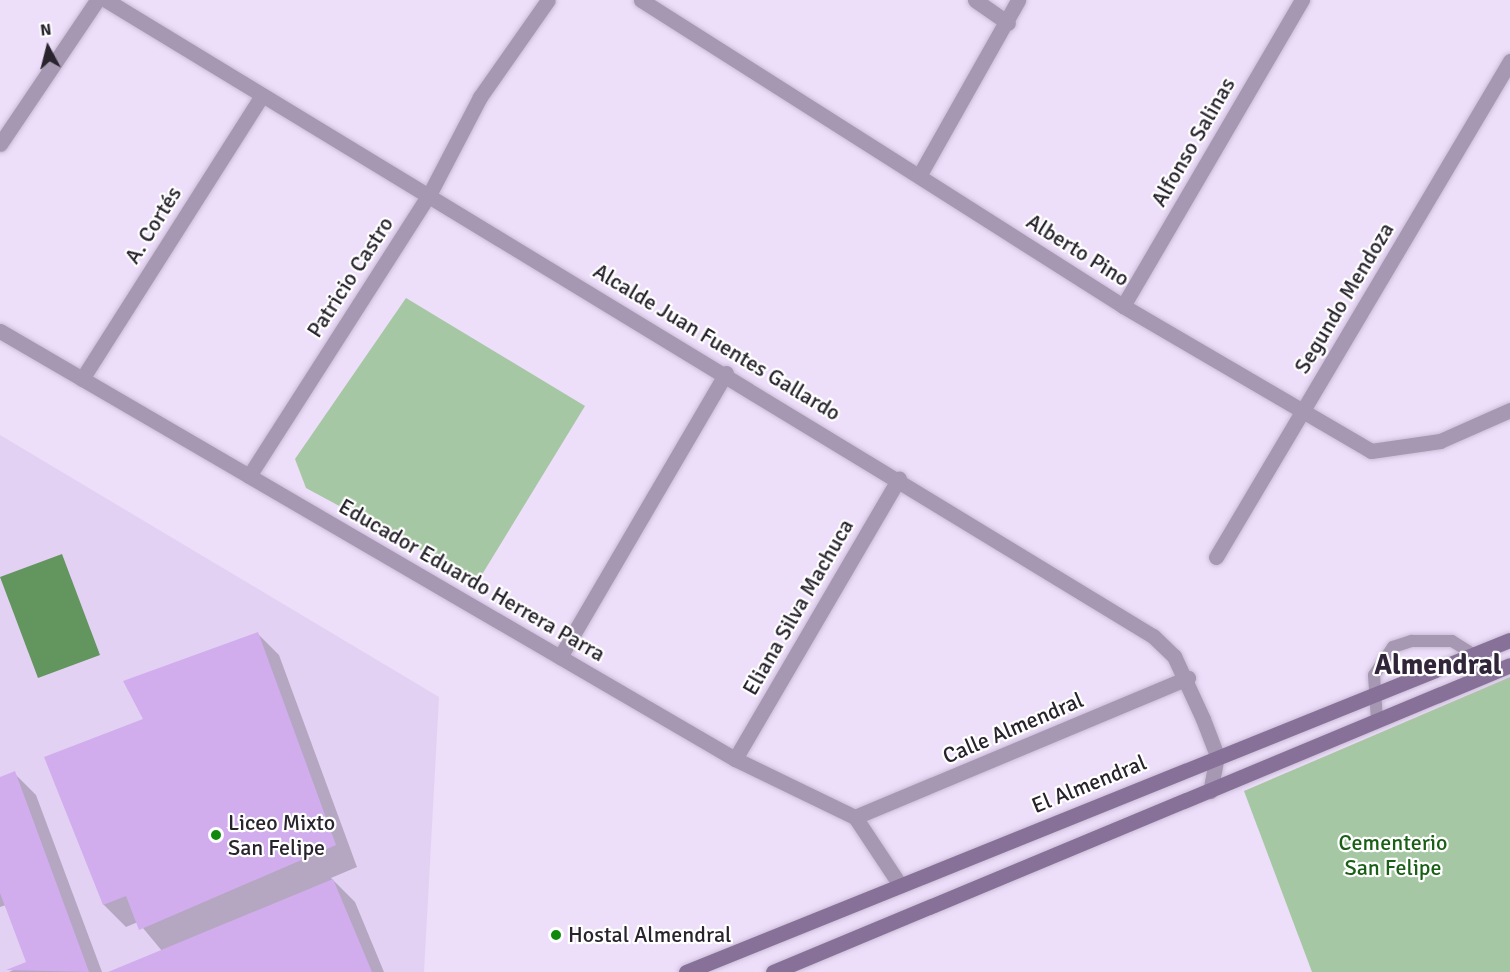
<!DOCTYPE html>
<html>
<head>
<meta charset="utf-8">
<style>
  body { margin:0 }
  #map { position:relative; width:1510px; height:972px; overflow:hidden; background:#eddefa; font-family:Signika,sans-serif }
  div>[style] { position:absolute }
  .built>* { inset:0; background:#e3d1f3 }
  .green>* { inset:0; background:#a6c7a3 }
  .water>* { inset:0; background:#63965f }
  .shadow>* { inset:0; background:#0003 }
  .building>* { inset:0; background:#d1adee }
  .roads { filter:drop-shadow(0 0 2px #cabcd5) drop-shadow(0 0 2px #cabcd5) }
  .lane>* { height:12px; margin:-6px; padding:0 6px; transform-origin:6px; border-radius:6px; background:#a697b3 }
  .street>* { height:15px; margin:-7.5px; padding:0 7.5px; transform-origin:7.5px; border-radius:7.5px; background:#a697b3 }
  .secondary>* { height:15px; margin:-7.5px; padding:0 7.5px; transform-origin:7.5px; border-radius:7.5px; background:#877199 }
  .dots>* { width:16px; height:16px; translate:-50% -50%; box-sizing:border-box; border:3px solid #fff; border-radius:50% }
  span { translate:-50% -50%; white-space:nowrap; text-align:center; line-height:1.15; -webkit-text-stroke:4.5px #fff; paint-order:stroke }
  .street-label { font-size:22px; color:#28232d }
  .poi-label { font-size:22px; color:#28232d }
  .left { translate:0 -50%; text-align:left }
  .park-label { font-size:22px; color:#196016 }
  .district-label { font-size:28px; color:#31253a; font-weight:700 }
  .north { position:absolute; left:18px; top:18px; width:60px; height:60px; -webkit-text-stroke:4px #fff; paint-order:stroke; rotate:353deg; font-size:16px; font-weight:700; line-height:24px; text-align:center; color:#28232d }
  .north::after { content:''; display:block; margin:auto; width:21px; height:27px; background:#28232d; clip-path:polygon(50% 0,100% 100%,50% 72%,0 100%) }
</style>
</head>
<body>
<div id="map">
  <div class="built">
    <i style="clip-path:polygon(0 435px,439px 697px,424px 972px,0 972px)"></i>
  </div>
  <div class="green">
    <i style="clip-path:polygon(406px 298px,585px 406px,478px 581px,306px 488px,295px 459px)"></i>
    <i style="clip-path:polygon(1510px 677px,1510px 972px,1312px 972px,1244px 791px)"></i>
  </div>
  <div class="water">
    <i style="clip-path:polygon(62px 554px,100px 655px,38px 678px,0 577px)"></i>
  </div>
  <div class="shadow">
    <i style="clip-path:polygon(257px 633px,279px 655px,357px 867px,331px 878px,355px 902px,384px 972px,113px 972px,162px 951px,138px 922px,126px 927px,104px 905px,46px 758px,145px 719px)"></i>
    <i style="clip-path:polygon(14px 773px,36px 795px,102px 972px,9px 972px,28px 963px,6px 905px,0 907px,0 778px)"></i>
  </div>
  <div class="building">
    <i style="clip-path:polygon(258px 632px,336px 845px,139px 930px,126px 896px,103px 905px,44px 757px,143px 719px,123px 681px)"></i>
    <i style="clip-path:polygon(15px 771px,89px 972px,6px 970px,26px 962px,0 893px,0 777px)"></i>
    <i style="clip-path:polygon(333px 879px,372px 972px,108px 972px)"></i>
  </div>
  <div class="roads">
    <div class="lane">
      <i style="left:1377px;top:720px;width:45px;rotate:-93.8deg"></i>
      <i style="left:1374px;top:675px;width:34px;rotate:-56deg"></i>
      <i style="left:1393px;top:647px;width:20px;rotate:-18deg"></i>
      <i style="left:1412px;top:641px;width:40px"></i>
      <i style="left:1452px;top:641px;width:26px;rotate:32deg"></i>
      <i style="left:1474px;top:655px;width:24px;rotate:60deg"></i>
    </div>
    <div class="street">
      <i style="left:106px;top:0;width:1225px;rotate:31.28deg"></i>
      <i style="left:1153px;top:636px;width:29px;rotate:44deg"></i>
      <i style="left:1174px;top:656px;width:69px;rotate:65.3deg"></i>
      <i style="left:1203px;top:719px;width:40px;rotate:69deg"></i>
      <i style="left:1217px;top:756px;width:36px;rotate:101deg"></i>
      <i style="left:641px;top:0;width:571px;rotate:32.41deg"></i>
      <i style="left:1123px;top:306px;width:287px;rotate:30.3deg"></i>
      <i style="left:1371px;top:451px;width:70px;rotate:-8.2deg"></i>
      <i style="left:1440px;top:441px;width:77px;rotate:-23.9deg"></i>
      <i style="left:975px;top:0;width:40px;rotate:34.9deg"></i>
      <i style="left:0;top:144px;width:174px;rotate:-56deg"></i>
      <i style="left:919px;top:176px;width:202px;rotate:-60.6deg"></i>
      <i style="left:1123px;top:306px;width:355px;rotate:-59.7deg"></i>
      <i style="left:0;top:331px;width:851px;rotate:30.21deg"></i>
      <i style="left:735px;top:759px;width:133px;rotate:25.8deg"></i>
      <i style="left:855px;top:817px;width:82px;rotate:56.5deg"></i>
      <i style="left:82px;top:379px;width:336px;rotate:-57.6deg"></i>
      <i style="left:249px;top:476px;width:334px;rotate:-57.4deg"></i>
      <i style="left:429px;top:195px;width:110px;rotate:-62.5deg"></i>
      <i style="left:480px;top:97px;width:118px;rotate:-55deg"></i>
      <i style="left:1216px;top:557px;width:577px;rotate:-59.34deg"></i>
      <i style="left:560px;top:657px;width:329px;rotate:-59.7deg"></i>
      <i style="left:735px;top:759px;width:325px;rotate:-59.7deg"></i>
      <i style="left:855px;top:817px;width:361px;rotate:-22.7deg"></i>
    </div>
    <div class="secondary">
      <i style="left:686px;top:972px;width:888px;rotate:-21.95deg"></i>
      <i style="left:773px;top:972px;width:798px;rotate:-22.61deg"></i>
    </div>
  </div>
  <div class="dots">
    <i style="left:216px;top:835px;background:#0f880c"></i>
    <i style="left:556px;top:935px;background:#0f880c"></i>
  </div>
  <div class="street-label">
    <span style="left:1193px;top:142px;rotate:-60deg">Alfonso Salinas</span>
    <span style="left:153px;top:225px;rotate:-58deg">A. Cortés</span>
    <span style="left:1078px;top:250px;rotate:32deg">Alberto Pino</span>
    <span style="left:350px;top:277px;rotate:-57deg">Patricio Castro</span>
    <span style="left:1344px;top:298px;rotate:-59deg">Segundo Mendoza</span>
    <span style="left:717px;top:342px;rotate:31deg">Alcalde Juan Fuentes Gallardo</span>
    <span style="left:472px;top:580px;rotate:30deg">Educador Eduardo Herrera Parra</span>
    <span style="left:798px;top:607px;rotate:-60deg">Eliana Silva Machuca</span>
    <span style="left:1013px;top:728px;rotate:-23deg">Calle Almendral</span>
    <span style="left:1089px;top:784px;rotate:-22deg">El Almendral</span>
  </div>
  <div class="poi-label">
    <span class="left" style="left:228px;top:835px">Liceo Mixto<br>San Felipe</span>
    <span class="left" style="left:568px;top:935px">Hostal Almendral</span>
  </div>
  <div class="park-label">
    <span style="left:1393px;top:855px">Cementerio<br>San Felipe</span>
  </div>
  <div class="district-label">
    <span style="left:1438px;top:665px">Almendral</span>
  </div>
  <div class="north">N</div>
</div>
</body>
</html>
